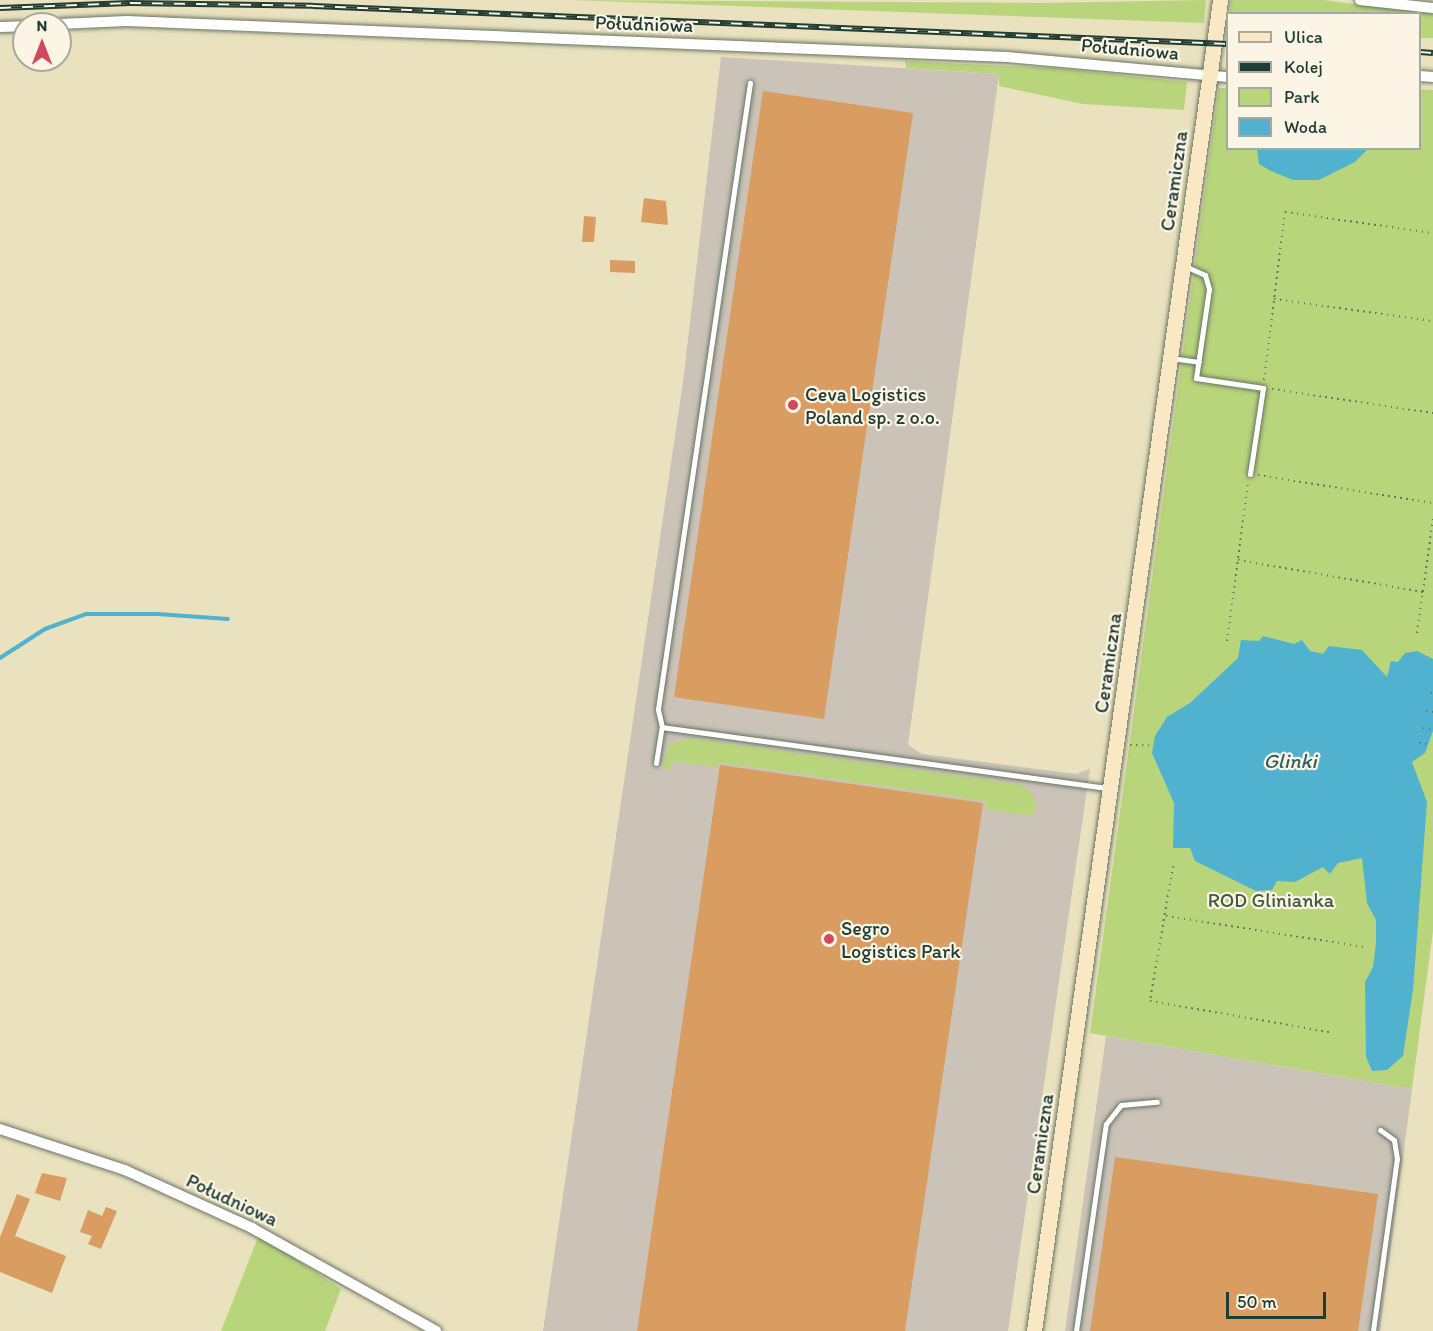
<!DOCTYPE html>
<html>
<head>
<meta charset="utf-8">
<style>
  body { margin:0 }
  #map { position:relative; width:1433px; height:1331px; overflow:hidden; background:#eae1be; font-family:Itim,sans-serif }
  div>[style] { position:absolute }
  .industrial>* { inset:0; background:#cbc3b8 }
  .green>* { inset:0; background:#b9d57b }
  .water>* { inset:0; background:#51b2cf }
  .stream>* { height:4px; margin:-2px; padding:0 2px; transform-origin:2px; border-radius:2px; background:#51b2cf }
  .building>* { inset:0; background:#d99c61 }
  .path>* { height:2px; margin-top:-1px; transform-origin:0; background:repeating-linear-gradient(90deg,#667664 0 1.5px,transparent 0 6px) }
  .roads { filter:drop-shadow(0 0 2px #667664) drop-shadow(0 0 2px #667664) }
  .service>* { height:5px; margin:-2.5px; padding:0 2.5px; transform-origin:2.5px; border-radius:2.5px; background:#fff }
  .minor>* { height:10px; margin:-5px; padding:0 5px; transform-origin:5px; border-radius:5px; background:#fff }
  .secondary>* { height:15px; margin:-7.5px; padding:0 7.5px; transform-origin:7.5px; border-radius:7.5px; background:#fae7c3 }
  .rail>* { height:6px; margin-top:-3px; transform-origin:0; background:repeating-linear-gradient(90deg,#fcf5e5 0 11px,#1f3d34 0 22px); box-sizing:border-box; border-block:2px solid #1f3d34 }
  .dots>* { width:16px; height:16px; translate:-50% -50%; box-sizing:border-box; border:3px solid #fcf5e5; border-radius:50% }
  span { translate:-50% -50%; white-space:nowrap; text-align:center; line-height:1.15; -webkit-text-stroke:4.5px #fcf5e5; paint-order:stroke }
  .street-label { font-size:20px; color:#1f3d34 }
  .poi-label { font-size:20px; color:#1f3d34 }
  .left { translate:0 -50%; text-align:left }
  .park-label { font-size:20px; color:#3e5b42 }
  .water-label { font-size:21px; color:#2e6062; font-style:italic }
  .legend { position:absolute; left:1226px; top:12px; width:195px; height:138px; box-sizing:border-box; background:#fcf5e5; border:2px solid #a4ab9e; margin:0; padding:8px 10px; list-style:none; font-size:18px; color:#1f3d34 }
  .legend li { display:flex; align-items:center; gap:12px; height:30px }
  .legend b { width:30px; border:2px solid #a4ab9e }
  .north { position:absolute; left:12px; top:12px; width:60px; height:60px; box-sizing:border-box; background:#fcf5e5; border:2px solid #a4ab9e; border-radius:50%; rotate:0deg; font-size:16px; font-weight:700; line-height:24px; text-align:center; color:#1f3d34 }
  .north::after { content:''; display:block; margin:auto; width:21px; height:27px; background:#d1495b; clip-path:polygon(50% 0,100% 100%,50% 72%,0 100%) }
  .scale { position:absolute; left:1226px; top:1292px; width:100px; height:27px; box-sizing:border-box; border:3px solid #1f3d34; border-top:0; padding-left:8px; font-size:18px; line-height:21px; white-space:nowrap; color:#1f3d34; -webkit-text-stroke:4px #fcf5e5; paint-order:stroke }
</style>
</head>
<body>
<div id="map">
  <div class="industrial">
    <i style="clip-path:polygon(721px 57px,999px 74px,908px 745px,922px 754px,1076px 774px,1090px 769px,1008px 1331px,543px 1331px,683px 382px)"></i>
    <i style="clip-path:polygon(1106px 1036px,1412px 1089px,1380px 1331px,1065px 1331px)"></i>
  </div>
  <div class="green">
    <i style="clip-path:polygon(569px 0,1040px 3px,1206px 0,1204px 23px)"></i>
    <i style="clip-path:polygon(1231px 0,1323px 0,1433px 14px,1433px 38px,1420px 38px,1420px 14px,1230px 14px)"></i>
    <i style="clip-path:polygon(905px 61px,1052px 68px,1187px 82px,1184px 110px,1083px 104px,999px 86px,999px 74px,906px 68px)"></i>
    <i style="clip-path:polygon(1219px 88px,1227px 88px,1228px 148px,1420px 148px,1420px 89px,1433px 90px,1433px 931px,1412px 1089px,1090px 1033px)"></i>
    <i style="clip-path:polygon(689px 738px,1023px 785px,1033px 795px,1037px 809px,1034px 809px,1032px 816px,985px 809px,986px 801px,717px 762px,716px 767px,671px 761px,669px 772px,666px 771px,663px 765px,669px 745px)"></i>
    <i style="clip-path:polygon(259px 1235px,341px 1289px,325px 1331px,221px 1331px)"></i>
  </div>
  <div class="water">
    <i style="clip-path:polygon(1257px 149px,1257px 148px,1368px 149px,1355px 162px,1319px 180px,1293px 180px,1271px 171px,1259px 164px)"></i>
    <i style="clip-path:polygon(1263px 636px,1294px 644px,1302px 640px,1310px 651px,1323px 654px,1329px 646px,1362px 650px,1387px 677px,1391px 661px,1398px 662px,1405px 653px,1417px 651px,1433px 659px,1433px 731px,1425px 753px,1412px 762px,1427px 802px,1413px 990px,1403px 1056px,1387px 1070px,1372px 1071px,1366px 1057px,1365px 982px,1373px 967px,1376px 943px,1376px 920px,1367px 903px,1362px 858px,1338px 863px,1330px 874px,1323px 867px,1295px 882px,1277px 881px,1272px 890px,1256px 891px,1195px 861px,1190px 848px,1173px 848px,1174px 803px,1152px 753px,1155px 736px,1167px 717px,1190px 703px,1238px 658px,1241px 640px,1259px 641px)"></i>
  </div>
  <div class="stream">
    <i style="left:0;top:658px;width:54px;rotate:-32.8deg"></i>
    <i style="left:45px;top:629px;width:44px;rotate:-20.1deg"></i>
    <i style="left:86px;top:614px;width:71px"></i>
    <i style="left:157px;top:614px;width:71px;rotate:4deg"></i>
  </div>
  <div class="building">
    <i style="clip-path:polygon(763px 91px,913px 113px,824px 719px,674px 697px)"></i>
    <i style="clip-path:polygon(644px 198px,666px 201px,668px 225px,641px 222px)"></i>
    <i style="clip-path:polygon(584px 216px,596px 217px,594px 242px,582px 242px)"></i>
    <i style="clip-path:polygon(610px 260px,635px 261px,635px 273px,610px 272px)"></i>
    <i style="clip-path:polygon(720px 765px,983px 803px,905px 1331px,637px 1331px)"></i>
    <i style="clip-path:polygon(1115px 1157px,1378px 1194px,1358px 1331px,1090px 1331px)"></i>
    <i style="clip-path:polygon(42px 1173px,67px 1178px,60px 1201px,35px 1193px)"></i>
    <i style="clip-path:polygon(17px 1194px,30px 1199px,15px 1236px,66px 1256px,52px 1293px,0 1272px,0 1237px)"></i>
    <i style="clip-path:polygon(106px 1207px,117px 1211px,101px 1249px,88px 1244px,92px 1236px,80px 1232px,88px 1210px,102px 1216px)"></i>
  </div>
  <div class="path">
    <i style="left:1274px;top:299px;width:161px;rotate:7.9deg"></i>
    <i style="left:1264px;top:380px;width:169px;rotate:-82.9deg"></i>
    <i style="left:1285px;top:212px;width:149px;rotate:8.1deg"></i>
    <i style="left:1272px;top:389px;width:163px;rotate:8.5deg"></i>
    <i style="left:1258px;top:475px;width:177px;rotate:9.1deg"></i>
    <i style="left:1238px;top:560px;width:188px;rotate:9.8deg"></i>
    <i style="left:1417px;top:633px;width:115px;rotate:-82deg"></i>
    <i style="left:1227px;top:641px;width:159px;rotate:-82.4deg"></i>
    <i style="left:1431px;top:693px;width:2px"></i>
    <i style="left:1426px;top:711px;width:7px;rotate:8deg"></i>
    <i style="left:1423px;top:728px;width:10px;rotate:11deg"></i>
    <i style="left:1419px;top:743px;width:11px;rotate:10deg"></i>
    <i style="left:1130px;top:745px;width:23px;rotate:2deg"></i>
    <i style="left:1173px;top:866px;width:137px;rotate:99.7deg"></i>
    <i style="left:1150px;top:1001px;width:183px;rotate:9.8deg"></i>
    <i style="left:1166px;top:916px;width:201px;rotate:8.9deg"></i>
  </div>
  <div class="roads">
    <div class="service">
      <i style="left:1185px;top:266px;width:22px;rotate:24deg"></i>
      <i style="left:1205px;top:275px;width:15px;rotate:74deg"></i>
      <i style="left:1209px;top:289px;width:90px;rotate:98.3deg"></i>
      <i style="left:1196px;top:378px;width:68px;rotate:8.5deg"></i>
      <i style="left:1263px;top:388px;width:87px;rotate:98.6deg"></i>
      <i style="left:1171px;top:358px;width:28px;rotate:8deg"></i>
      <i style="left:662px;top:727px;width:18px;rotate:-103deg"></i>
      <i style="left:658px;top:709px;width:633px;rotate:-81.64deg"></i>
      <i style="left:656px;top:763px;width:36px;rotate:-81deg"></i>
      <i style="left:662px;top:727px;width:450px;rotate:7.8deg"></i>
      <i style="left:1076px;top:1331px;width:209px;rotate:-81.8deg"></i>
      <i style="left:1106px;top:1124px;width:24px;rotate:-52deg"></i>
      <i style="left:1121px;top:1105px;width:36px;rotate:-5deg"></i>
      <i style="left:1373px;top:1331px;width:174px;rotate:-82.1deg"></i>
      <i style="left:1397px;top:1159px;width:19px;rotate:-99deg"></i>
      <i style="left:1394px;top:1140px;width:17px;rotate:-144deg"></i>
    </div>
    <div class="minor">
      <i style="left:1360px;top:0;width:73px;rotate:6.3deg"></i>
      <i style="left:58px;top:24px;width:69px;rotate:-2.5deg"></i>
      <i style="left:127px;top:21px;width:881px;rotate:2.34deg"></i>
      <i style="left:1007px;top:57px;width:222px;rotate:5.2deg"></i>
      <i style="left:0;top:27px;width:24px;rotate:-2deg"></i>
      <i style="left:1420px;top:76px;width:13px;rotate:4deg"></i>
      <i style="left:0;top:1129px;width:132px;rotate:18.2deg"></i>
      <i style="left:125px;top:1170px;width:140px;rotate:24.5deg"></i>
      <i style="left:252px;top:1228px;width:211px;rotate:29.2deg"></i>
    </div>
    <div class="secondary">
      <i style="left:1034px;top:1331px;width:1344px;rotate:-82.04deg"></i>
    </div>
  </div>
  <div class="rail">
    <i style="left:0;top:8px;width:130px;rotate:-2.2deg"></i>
    <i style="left:130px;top:3px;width:183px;rotate:0.9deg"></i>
    <i style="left:313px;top:6px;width:916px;rotate:2.38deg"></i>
    <i style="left:1420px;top:52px;width:13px;rotate:4deg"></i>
  </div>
  <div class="dots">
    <i style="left:793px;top:405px;background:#d1495b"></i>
    <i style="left:829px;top:939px;background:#d1495b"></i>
  </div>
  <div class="street-label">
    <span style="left:644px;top:24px;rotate:2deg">Południowa</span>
    <span style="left:1130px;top:49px;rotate:5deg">Południowa</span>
    <span style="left:1174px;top:181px;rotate:-82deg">Ceramiczna</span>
    <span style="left:1108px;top:663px;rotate:-82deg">Ceramiczna</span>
    <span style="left:1040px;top:1144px;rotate:-82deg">Ceramiczna</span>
    <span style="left:232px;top:1200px;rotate:25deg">Południowa</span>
  </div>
  <div class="poi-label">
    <span class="left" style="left:805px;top:406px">Ceva Logistics<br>Poland sp. z o.o.</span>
    <span class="left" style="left:841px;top:940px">Segro<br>Logistics Park</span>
  </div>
  <div class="park-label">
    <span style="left:1271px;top:900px">ROD Glinianka</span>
  </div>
  <div class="water-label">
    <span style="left:1290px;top:761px">Glinki</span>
  </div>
  <ul class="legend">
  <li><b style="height:8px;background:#fae7c3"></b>Ulica</li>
  <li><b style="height:8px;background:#1f3d34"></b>Kolej</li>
  <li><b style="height:16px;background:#b9d57b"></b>Park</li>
  <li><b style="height:16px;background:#51b2cf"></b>Woda</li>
  </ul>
  <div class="north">N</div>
  <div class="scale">50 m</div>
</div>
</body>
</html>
